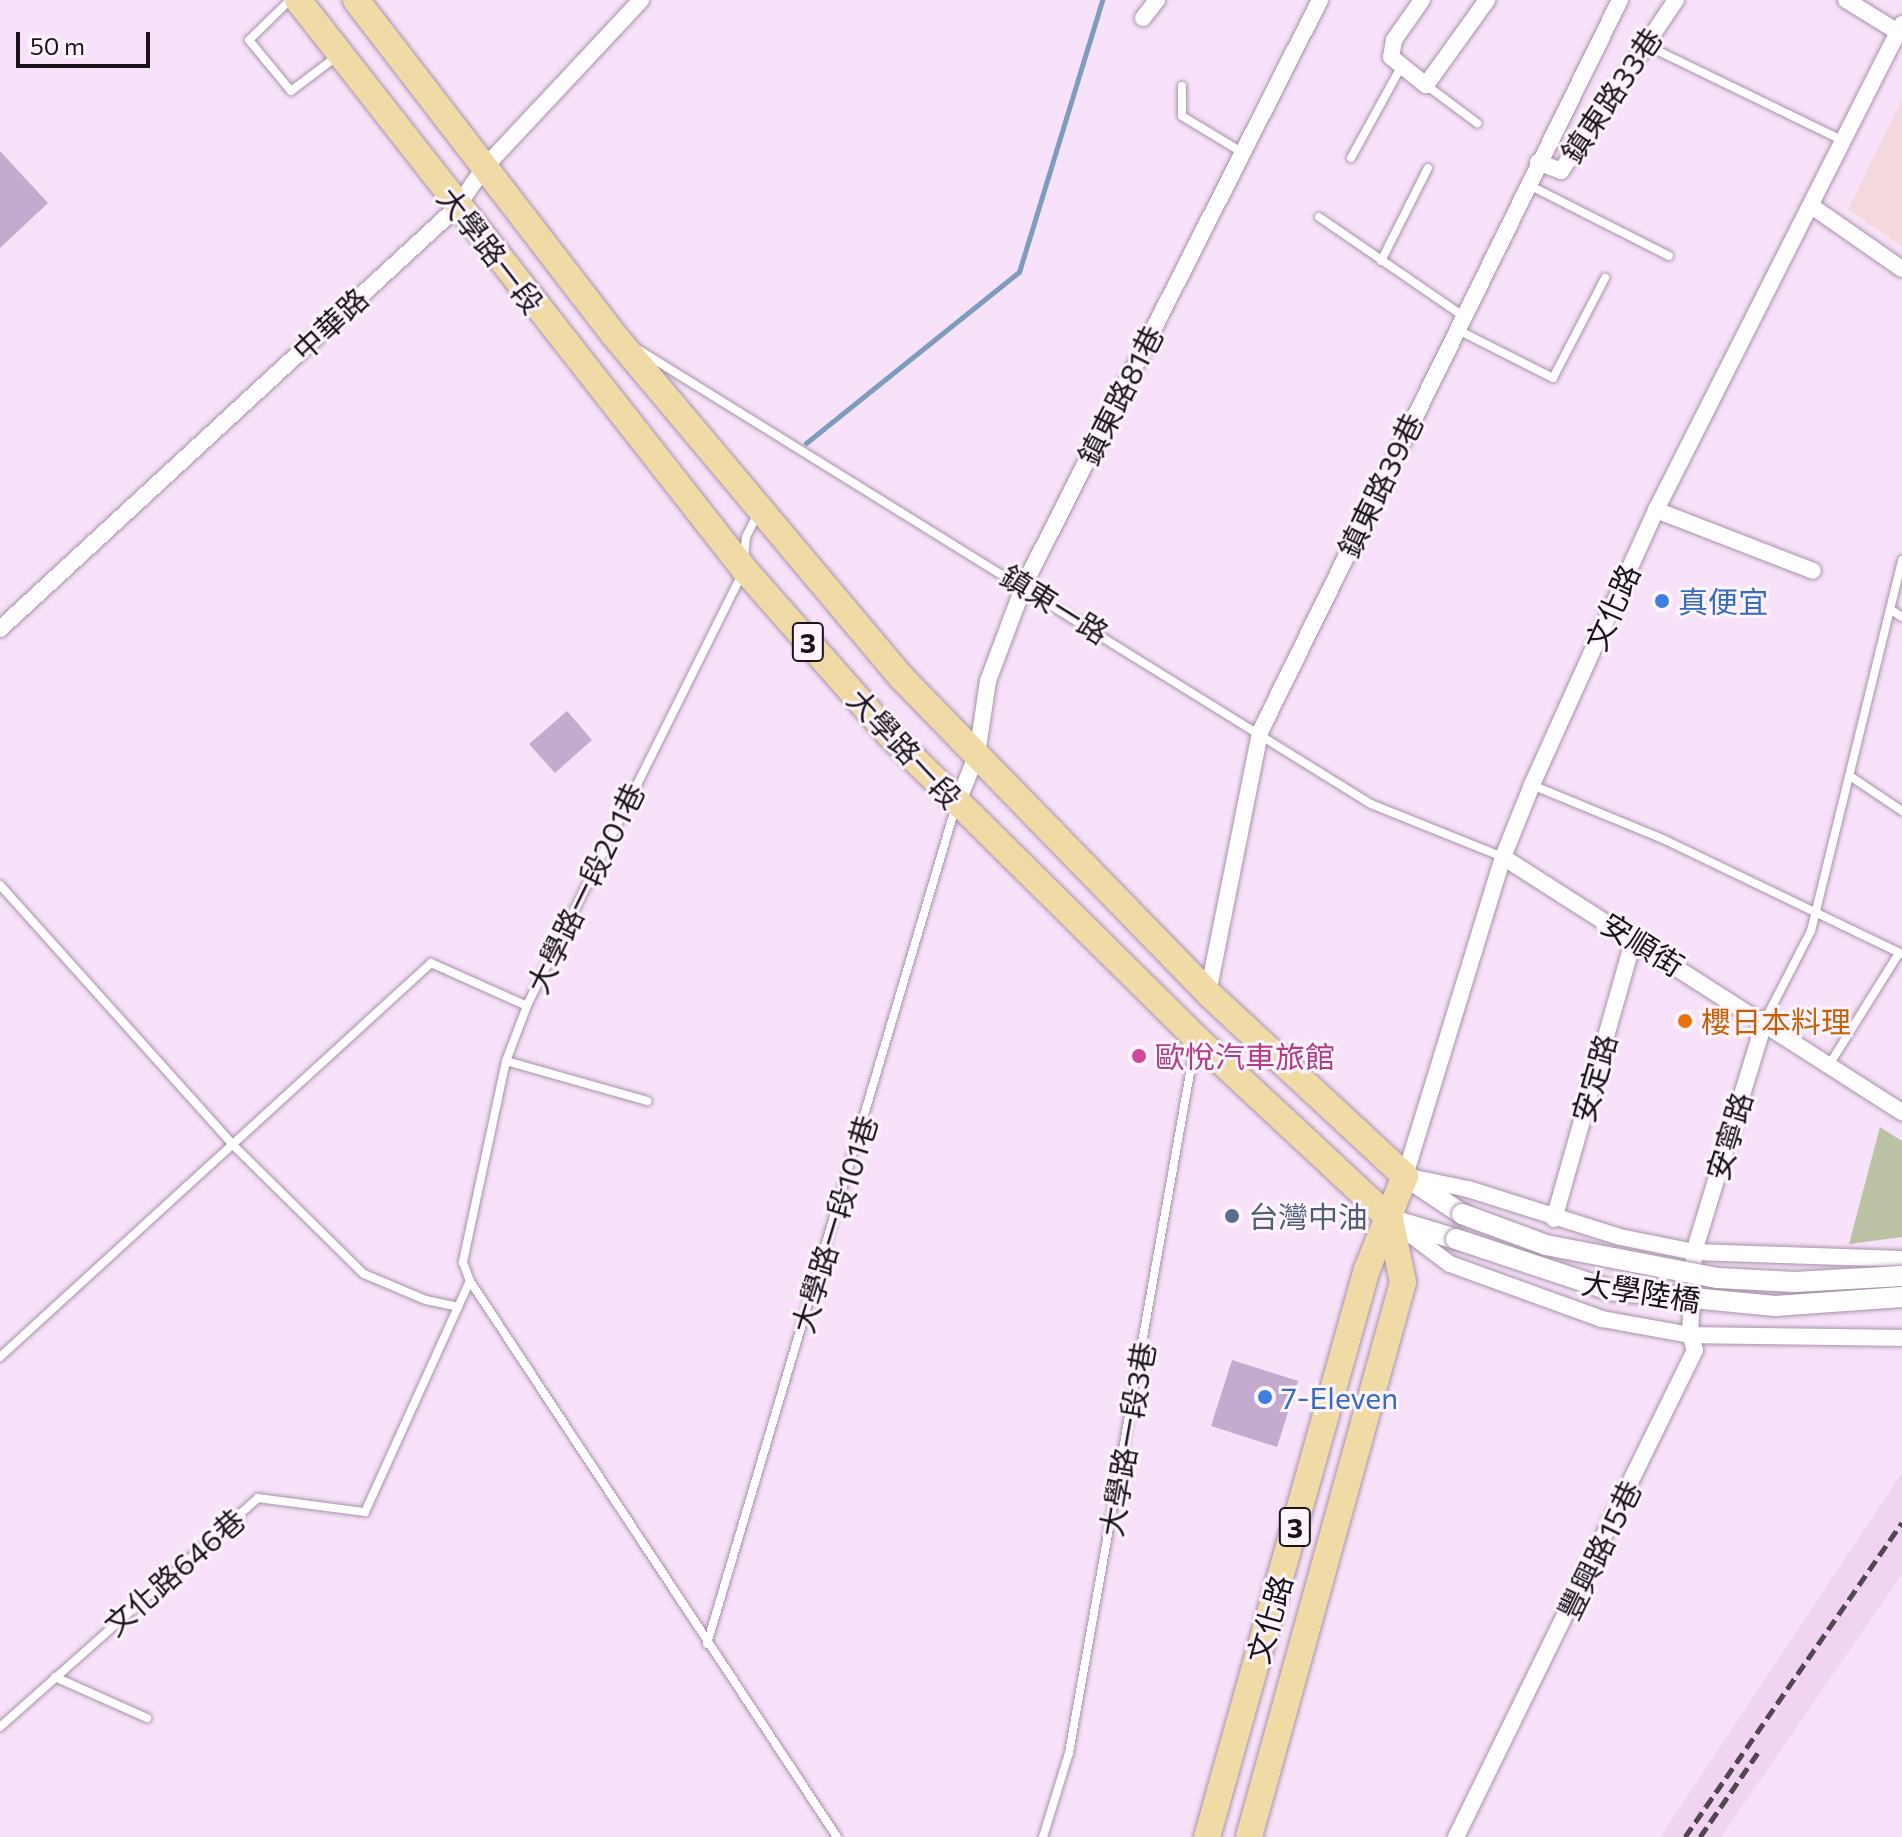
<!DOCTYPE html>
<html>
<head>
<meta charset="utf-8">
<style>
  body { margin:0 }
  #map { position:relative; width:1902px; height:1837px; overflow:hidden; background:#f8e2fa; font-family:Commissioner,"Noto Sans TC",sans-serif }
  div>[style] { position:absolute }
  .built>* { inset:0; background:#f0d4f2 }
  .education>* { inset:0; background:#f3d9de }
  .green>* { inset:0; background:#bbc2a4 }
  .stream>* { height:5px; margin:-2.5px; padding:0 2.5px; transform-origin:2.5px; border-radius:2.5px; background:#7e9cbd }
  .building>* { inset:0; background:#c4aacf }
  .roads { filter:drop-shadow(0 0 2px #a793a9) drop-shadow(0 0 2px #a793a9) }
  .service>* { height:8px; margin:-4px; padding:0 4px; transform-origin:4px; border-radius:4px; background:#fff }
  .minor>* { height:16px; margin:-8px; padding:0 8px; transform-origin:8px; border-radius:8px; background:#fff }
  .tertiary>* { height:20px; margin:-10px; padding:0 10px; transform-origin:10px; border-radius:10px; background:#fff }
  .primary>* { height:26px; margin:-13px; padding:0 13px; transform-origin:13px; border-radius:13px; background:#f0dba7 }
  .rail>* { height:5px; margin-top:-2.5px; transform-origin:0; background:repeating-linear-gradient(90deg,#514652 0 12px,transparent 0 18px) }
  .bridges { filter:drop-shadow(0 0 2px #a793a9) drop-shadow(0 0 2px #a793a9) }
  .tertiary-bridge>* { height:20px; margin:-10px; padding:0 10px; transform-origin:10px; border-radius:10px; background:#fff }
  .dots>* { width:22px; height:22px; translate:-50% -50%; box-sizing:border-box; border:4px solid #fdf4fe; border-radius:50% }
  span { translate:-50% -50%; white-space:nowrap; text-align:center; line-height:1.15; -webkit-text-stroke:6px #fdf4fe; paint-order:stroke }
  .shield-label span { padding:2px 6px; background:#fdf4fe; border:2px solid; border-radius:6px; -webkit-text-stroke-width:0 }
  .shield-label { font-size:28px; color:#1b131c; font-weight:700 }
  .street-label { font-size:30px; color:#1b131c }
  .shop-label { font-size:30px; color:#366cbe }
  .left { translate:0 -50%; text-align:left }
  .food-label { font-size:30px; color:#c56008 }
  .hotel-label { font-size:30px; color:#b23c85 }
  .service-label { font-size:30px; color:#4e5e75 }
  .scale { position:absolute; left:16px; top:32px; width:134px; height:36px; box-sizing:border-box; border:4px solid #1b131c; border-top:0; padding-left:10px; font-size:24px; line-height:28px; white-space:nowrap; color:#1b131c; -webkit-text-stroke:6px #fdf4fe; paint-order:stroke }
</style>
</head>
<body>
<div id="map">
  <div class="built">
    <i style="clip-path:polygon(1902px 1473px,1902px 1574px,1721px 1837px,1660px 1837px)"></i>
  </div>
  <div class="education">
    <i style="clip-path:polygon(1902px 99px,1902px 246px,1848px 210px)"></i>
  </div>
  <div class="green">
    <i style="clip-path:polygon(1880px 1127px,1902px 1141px,1902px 1237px,1849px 1244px)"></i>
  </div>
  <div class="stream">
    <i style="left:806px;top:443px;width:273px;rotate:-38.8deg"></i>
    <i style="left:1019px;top:272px;width:284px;rotate:-73deg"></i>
  </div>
  <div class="building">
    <i style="clip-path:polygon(0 151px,48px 203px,0 248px)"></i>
    <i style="clip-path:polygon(567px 711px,592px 740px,555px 773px,529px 744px)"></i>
    <i style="clip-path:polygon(1232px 1360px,1298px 1381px,1277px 1447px,1211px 1426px)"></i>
  </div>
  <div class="roads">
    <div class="service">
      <i style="left:290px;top:0;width:57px;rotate:135.7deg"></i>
      <i style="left:249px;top:40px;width:66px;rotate:50.5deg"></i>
      <i style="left:291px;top:91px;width:56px;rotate:-37.1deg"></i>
      <i style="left:1646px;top:45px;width:220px;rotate:25.9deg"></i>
      <i style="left:1426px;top:85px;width:64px;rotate:36.7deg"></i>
      <i style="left:1182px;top:86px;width:30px;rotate:90deg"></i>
      <i style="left:1182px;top:116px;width:71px;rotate:31.2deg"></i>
      <i style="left:1351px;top:158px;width:102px;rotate:-61.2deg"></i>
      <i style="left:1527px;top:184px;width:159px;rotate:26.9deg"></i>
      <i style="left:1319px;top:217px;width:175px;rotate:34.5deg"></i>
      <i style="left:1381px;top:261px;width:104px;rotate:-63.2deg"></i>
      <i style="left:1456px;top:329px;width:109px;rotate:26.8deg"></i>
      <i style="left:1553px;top:378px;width:113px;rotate:-62.5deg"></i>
      <i style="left:639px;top:350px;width:861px;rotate:31.81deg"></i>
      <i style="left:1371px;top:804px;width:142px;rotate:21.9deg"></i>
      <i style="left:744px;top:559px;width:22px;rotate:-85deg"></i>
      <i style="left:746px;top:537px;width:25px;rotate:-63deg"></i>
      <i style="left:743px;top:572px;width:485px;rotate:116.5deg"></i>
      <i style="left:527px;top:1006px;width:59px;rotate:110.9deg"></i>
      <i style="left:506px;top:1061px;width:206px;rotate:102.1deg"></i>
      <i style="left:463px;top:1262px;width:20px;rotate:70deg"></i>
      <i style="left:470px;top:1281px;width:666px;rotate:56.57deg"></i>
      <i style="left:1890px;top:609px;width:14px;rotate:34deg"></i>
      <i style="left:1850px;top:776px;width:63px;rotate:33.9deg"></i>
      <i style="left:1532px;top:785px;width:142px;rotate:22.4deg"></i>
      <i style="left:1663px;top:839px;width:265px;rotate:25.7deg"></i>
      <i style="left:0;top:885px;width:351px;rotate:48.1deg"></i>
      <i style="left:234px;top:1146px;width:182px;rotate:44.6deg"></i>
      <i style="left:364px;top:1274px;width:67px;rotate:22.8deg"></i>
      <i style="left:426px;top:1300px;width:33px;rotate:12deg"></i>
      <i style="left:1765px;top:1020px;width:100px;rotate:-62.7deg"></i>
      <i style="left:1811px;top:931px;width:382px;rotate:-76.2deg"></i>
      <i style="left:506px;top:1061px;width:147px;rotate:15.8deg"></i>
      <i style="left:1829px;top:1065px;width:132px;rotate:-58deg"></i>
      <i style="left:0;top:1357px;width:584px;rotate:-42.43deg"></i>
      <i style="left:431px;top:963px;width:105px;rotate:24.1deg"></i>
      <i style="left:707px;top:1644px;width:871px;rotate:-73.46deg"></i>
      <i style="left:55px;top:1677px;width:101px;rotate:24deg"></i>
      <i style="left:0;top:1727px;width:345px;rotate:-41.6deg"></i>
      <i style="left:258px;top:1498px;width:108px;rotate:7.5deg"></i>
      <i style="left:365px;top:1512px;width:254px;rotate:-65.6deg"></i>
      <i style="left:1043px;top:1837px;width:88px;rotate:-72.8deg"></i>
      <i style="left:1069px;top:1753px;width:719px;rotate:-79.91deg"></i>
    </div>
    <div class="minor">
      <i style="left:1422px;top:0;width:49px;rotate:125deg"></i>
      <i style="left:1394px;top:40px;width:17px;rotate:100deg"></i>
      <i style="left:1391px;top:57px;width:45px;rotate:38.7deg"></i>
      <i style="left:1426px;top:85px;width:105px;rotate:-54.3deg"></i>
      <i style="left:1846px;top:0;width:61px;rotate:31.6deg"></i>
      <i style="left:1143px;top:18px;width:23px;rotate:-52deg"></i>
      <i style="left:1902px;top:24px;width:545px;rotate:116.85deg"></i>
      <i style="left:1656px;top:510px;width:302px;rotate:114.3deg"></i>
      <i style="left:1532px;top:785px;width:78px;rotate:111.9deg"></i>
      <i style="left:1503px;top:857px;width:334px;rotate:107.1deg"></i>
      <i style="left:1405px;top:1176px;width:64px;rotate:11.7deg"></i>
      <i style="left:1468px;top:1189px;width:159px;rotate:17.5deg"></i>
      <i style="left:1620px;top:1237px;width:76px;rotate:11.5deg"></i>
      <i style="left:1694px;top:1252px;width:208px;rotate:1.9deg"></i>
      <i style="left:1538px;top:162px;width:25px;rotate:21deg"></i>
      <i style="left:1561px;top:171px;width:206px;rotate:-56.1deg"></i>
      <i style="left:1813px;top:207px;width:108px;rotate:34.9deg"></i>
      <i style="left:1656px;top:510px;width:168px;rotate:21.2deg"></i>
      <i style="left:0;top:629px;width:621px;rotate:-42.71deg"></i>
      <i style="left:456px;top:208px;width:49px;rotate:-55deg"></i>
      <i style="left:484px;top:168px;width:230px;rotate:-46.9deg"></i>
      <i style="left:957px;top:804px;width:54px;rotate:-68.2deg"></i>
      <i style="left:977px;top:754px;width:74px;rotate:-81.4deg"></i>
      <i style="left:988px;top:681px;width:103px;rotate:-69.4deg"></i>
      <i style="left:1024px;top:585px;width:656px;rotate:-63.16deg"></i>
      <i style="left:1503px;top:857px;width:474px;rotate:32.6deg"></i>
      <i style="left:1208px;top:993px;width:266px;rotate:-78.7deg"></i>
      <i style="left:1260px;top:732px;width:816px;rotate:-63.81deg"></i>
      <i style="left:1554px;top:1219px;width:292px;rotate:-74.1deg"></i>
      <i style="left:1394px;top:1222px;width:70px;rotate:36.9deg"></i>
      <i style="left:1450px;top:1264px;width:162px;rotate:19.9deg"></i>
      <i style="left:1602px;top:1319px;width:89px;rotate:10.3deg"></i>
      <i style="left:1690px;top:1335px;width:212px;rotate:0.8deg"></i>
      <i style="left:1456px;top:1837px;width:542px;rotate:-63.86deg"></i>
      <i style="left:1695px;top:1350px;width:16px;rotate:-108deg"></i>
      <i style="left:1690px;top:1335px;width:83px;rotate:-87.2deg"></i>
      <i style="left:1694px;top:1252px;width:243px;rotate:-73deg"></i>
    </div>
    <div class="tertiary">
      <i style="left:1405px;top:1176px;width:69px;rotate:33.7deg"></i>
      <i style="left:1390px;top:1219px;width:69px;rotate:16.9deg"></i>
    </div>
    <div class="primary">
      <i style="left:298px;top:0;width:723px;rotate:51.91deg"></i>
      <i style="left:744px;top:569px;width:221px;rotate:48.7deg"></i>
      <i style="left:890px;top:735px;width:431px;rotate:44.7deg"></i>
      <i style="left:1196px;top:1038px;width:265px;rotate:43deg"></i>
      <i style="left:356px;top:0;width:423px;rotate:52.4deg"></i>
      <i style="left:614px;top:335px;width:448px;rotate:50deg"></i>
      <i style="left:902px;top:678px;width:439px;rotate:45.8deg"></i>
      <i style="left:1208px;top:993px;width:269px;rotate:42.9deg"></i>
      <i style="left:1405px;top:1176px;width:100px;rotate:112.2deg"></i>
      <i style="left:1367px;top:1269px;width:590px;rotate:105.73deg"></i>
      <i style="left:1249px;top:1837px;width:576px;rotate:-74.49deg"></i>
      <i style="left:1403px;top:1282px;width:64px;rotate:-101.7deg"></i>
    </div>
  </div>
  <div class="rail">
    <i style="left:1685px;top:1837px;width:382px;rotate:-55.4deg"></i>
    <i style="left:1700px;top:1837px;width:104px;rotate:-55.5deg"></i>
  </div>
  <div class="bridges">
    <div class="tertiary-bridge">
      <i style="left:1462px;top:1214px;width:90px;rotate:20.3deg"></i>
      <i style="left:1546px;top:1245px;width:175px;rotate:10.9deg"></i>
      <i style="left:1718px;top:1278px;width:77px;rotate:3deg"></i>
      <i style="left:1795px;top:1282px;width:107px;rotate:-3.2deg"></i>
      <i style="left:1456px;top:1239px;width:161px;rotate:18.4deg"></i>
      <i style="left:1609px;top:1290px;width:167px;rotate:5.5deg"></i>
      <i style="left:1775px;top:1306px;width:127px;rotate:-4.1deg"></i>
    </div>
  </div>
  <div class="dots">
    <i style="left:1662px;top:601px;background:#3f7fe0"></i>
    <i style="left:1685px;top:1021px;background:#e8710a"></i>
    <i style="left:1139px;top:1056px;background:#d1479c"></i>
    <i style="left:1232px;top:1216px;background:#5c6f8a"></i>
    <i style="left:1265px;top:1397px;background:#3f7fe0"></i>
  </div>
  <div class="shield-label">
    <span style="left:808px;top:642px">3</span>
    <span style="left:1295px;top:1527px">3</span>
  </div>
  <div class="street-label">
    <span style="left:1611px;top:95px;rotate:-56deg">鎮東路33巷</span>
    <span style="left:491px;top:250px;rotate:52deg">大學路一段</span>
    <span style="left:330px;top:324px;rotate:-43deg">中華路</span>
    <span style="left:1120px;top:395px;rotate:-63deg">鎮東路81巷</span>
    <span style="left:1380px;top:485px;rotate:-64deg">鎮東路39巷</span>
    <span style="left:1055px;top:604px;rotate:32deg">鎮東一路</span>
    <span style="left:1612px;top:607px;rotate:-66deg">文化路</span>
    <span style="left:905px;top:748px;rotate:47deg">大學路一段</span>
    <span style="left:585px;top:888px;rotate:-64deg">大學路一段201巷</span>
    <span style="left:1643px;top:944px;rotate:32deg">安順街</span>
    <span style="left:1594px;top:1078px;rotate:-74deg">安定路</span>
    <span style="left:1729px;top:1136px;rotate:-73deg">安寧路</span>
    <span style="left:834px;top:1224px;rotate:-73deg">大學路一段101巷</span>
    <span style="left:1641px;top:1291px;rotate:9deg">大學陸橋</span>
    <span style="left:1127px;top:1439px;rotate:-80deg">大學路一段3巷</span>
    <span style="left:1599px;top:1550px;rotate:-64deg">豐興路15巷</span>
    <span style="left:174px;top:1572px;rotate:-41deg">文化路646巷</span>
    <span style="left:1269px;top:1619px;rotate:-74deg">文化路</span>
  </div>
  <div class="shop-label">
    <span class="left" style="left:1678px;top:601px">真便宜</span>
    <span class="left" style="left:1281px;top:1397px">7-Eleven</span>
  </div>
  <div class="food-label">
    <span class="left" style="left:1701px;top:1021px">櫻日本料理</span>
  </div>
  <div class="hotel-label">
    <span class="left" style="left:1155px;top:1056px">歐悅汽車旅館</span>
  </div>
  <div class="service-label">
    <span class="left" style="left:1248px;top:1216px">台灣中油</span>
  </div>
  <div class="scale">50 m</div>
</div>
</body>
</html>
